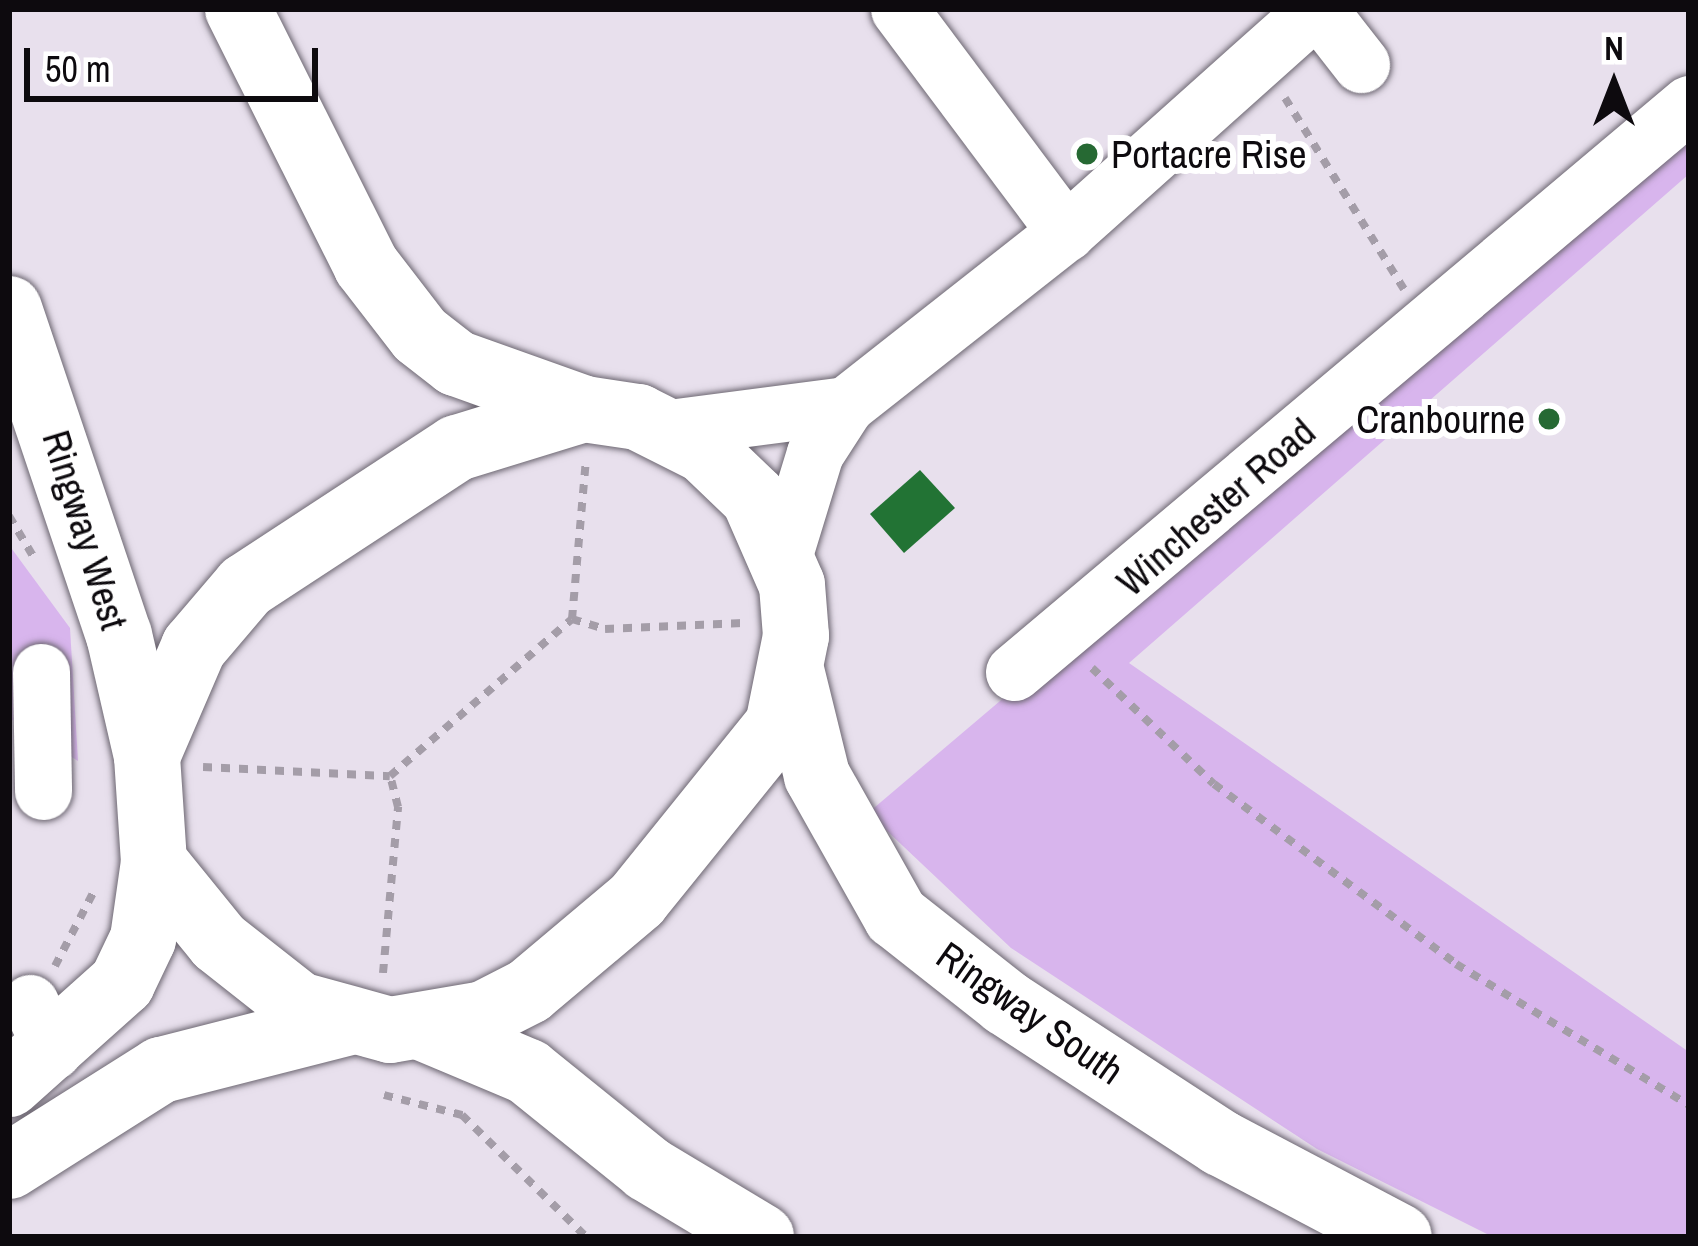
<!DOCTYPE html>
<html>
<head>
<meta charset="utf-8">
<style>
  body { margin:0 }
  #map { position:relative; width:1698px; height:1246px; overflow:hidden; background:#e8e0ed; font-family:"Archivo Narrow",sans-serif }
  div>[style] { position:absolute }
  .green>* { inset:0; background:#d8b5ed }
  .building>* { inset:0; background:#227334 }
  .path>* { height:8px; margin-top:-4px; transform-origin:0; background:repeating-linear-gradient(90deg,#a49da8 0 9px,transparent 0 18px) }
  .roads { filter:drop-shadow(0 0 3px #6d6772) drop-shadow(0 0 3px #6d6772) }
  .minor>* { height:57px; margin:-28.5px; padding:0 28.5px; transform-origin:28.5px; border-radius:28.5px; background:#fff }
  .major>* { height:66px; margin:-33px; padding:0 33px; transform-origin:33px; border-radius:33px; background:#fff }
  .dots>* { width:33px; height:33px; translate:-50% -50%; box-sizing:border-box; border:6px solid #fff; border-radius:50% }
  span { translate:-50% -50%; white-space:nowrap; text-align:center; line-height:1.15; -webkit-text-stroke:12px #fff; paint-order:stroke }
  .poi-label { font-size:39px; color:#0d0a0e }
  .left { translate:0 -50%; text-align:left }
  .right { translate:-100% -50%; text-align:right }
  .street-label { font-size:39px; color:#0d0a0e }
  .frame { position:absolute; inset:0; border:12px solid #0d0a0e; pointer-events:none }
  .north { position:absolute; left:1554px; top:24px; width:120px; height:120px; -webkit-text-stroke:9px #fff; paint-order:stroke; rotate:0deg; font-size:33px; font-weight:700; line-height:48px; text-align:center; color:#0d0a0e }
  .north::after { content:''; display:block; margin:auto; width:42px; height:54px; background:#0d0a0e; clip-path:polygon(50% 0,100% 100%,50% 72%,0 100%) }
  .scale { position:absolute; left:24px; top:48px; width:294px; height:54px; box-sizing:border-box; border:6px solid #0d0a0e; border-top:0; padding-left:15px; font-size:36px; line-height:42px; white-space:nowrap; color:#0d0a0e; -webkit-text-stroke:9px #fff; paint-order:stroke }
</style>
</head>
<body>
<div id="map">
  <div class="green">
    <i style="clip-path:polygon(1689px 116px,1689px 174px,1129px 663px,1689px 1052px,1689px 1237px,1493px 1237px,1317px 1149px,1011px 948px,868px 813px)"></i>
    <i style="clip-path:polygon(9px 545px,70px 628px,78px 761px,9px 718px)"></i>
  </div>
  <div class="building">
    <i style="clip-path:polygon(920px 470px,955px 508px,904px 553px,870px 514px)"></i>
  </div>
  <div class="path">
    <i style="left:1285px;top:98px;width:225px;rotate:58.1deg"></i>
    <i style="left:9px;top:516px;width:52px;rotate:59deg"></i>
    <i style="left:572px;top:619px;width:34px;rotate:17deg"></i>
    <i style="left:605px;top:629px;width:138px;rotate:-2.5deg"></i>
    <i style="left:1092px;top:668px;width:168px;rotate:43.6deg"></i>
    <i style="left:1214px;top:784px;width:302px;rotate:36.6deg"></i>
    <i style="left:1456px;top:964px;width:272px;rotate:31.2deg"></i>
    <i style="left:203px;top:767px;width:187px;rotate:2.8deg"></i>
    <i style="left:390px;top:776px;width:240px;rotate:-40.8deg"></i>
    <i style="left:572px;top:619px;width:160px;rotate:-85deg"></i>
    <i style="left:55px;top:966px;width:87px;rotate:-62.5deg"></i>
    <i style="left:383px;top:973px;width:167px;rotate:-84.8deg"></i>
    <i style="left:398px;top:807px;width:32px;rotate:-104deg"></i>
    <i style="left:384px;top:1095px;width:81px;rotate:14.4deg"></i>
    <i style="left:462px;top:1115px;width:174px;rotate:44.5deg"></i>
  </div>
  <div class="roads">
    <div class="minor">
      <i style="left:899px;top:9px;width:279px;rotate:53.2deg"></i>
      <i style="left:1318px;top:9px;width:70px;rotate:52deg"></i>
      <i style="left:661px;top:429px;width:187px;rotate:-7.4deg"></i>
      <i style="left:785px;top:551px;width:102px;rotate:-73deg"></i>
      <i style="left:815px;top:453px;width:57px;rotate:-57.1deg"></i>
      <i style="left:846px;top:405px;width:280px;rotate:-38.2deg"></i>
      <i style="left:1066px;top:232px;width:334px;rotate:-41.8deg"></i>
      <i style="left:41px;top:672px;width:119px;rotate:89deg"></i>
      <i style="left:1014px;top:672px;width:882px;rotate:-40.08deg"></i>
      <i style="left:30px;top:1003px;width:53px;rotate:64.4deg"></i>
    </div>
    <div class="major">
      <i style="left:238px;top:9px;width:286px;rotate:63.4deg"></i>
      <i style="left:366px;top:265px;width:88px;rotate:52.4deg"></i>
      <i style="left:420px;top:335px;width:46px;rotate:37.9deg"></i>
      <i style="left:456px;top:363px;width:134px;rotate:19.7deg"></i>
      <i style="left:9px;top:309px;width:344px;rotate:71.4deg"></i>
      <i style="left:119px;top:635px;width:124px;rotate:77deg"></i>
      <i style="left:584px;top:409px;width:55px;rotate:8.4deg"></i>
      <i style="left:638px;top:417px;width:74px;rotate:26.6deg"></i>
      <i style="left:704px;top:450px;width:69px;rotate:43.8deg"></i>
      <i style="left:754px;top:498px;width:95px;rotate:66.4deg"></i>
      <i style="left:792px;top:585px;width:51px;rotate:85.5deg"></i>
      <i style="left:796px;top:636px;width:91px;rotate:101.4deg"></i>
      <i style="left:778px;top:725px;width:225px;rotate:128.9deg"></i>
      <i style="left:637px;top:900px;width:141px;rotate:139.9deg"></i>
      <i style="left:529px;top:991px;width:51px;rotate:152.9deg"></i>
      <i style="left:484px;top:1014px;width:95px;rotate:170.3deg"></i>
      <i style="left:390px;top:1030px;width:94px;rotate:-164.6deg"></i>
      <i style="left:299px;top:1005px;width:102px;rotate:-141.8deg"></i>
      <i style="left:219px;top:942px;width:103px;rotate:-129.1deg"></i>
      <i style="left:154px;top:862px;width:106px;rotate:-93.8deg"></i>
      <i style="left:147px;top:756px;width:119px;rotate:-66.7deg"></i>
      <i style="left:194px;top:647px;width:80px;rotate:-49.6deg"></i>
      <i style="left:246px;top:586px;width:252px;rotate:-33.2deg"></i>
      <i style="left:457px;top:448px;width:133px;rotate:-17.1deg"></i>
      <i style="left:792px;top:674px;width:105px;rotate:76.2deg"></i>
      <i style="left:817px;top:776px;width:161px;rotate:60.6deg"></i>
      <i style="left:896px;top:916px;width:140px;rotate:38.3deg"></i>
      <i style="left:1006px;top:1003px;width:257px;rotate:33.1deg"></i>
      <i style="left:1221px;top:1143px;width:201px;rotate:27.8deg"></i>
      <i style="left:424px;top:1028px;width:113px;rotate:22.9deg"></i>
      <i style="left:528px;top:1072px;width:154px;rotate:38.9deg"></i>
      <i style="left:648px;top:1169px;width:132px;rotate:31deg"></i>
      <i style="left:9px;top:1084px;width:152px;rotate:-41.8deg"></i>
      <i style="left:122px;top:983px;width:49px;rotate:-64.5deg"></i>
      <i style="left:143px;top:939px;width:78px;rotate:-81.9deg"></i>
      <i style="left:9px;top:1166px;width:180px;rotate:-32.3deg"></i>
      <i style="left:161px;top:1070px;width:191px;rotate:-14.3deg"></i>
    </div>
  </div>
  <div class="dots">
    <i style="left:1087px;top:154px;background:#266933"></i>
    <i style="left:1549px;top:419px;background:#266933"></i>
  </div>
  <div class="poi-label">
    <span class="left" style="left:1111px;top:154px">Portacre Rise</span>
    <span class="right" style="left:1525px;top:419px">Cranbourne</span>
  </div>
  <div class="street-label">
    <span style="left:1216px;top:507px;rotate:-41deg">Winchester Road</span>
    <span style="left:85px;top:530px;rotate:73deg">Ringway West</span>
    <span style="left:1030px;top:1013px;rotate:35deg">Ringway South</span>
  </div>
  <div class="frame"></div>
  <div class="north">N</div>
  <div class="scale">50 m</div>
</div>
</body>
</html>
